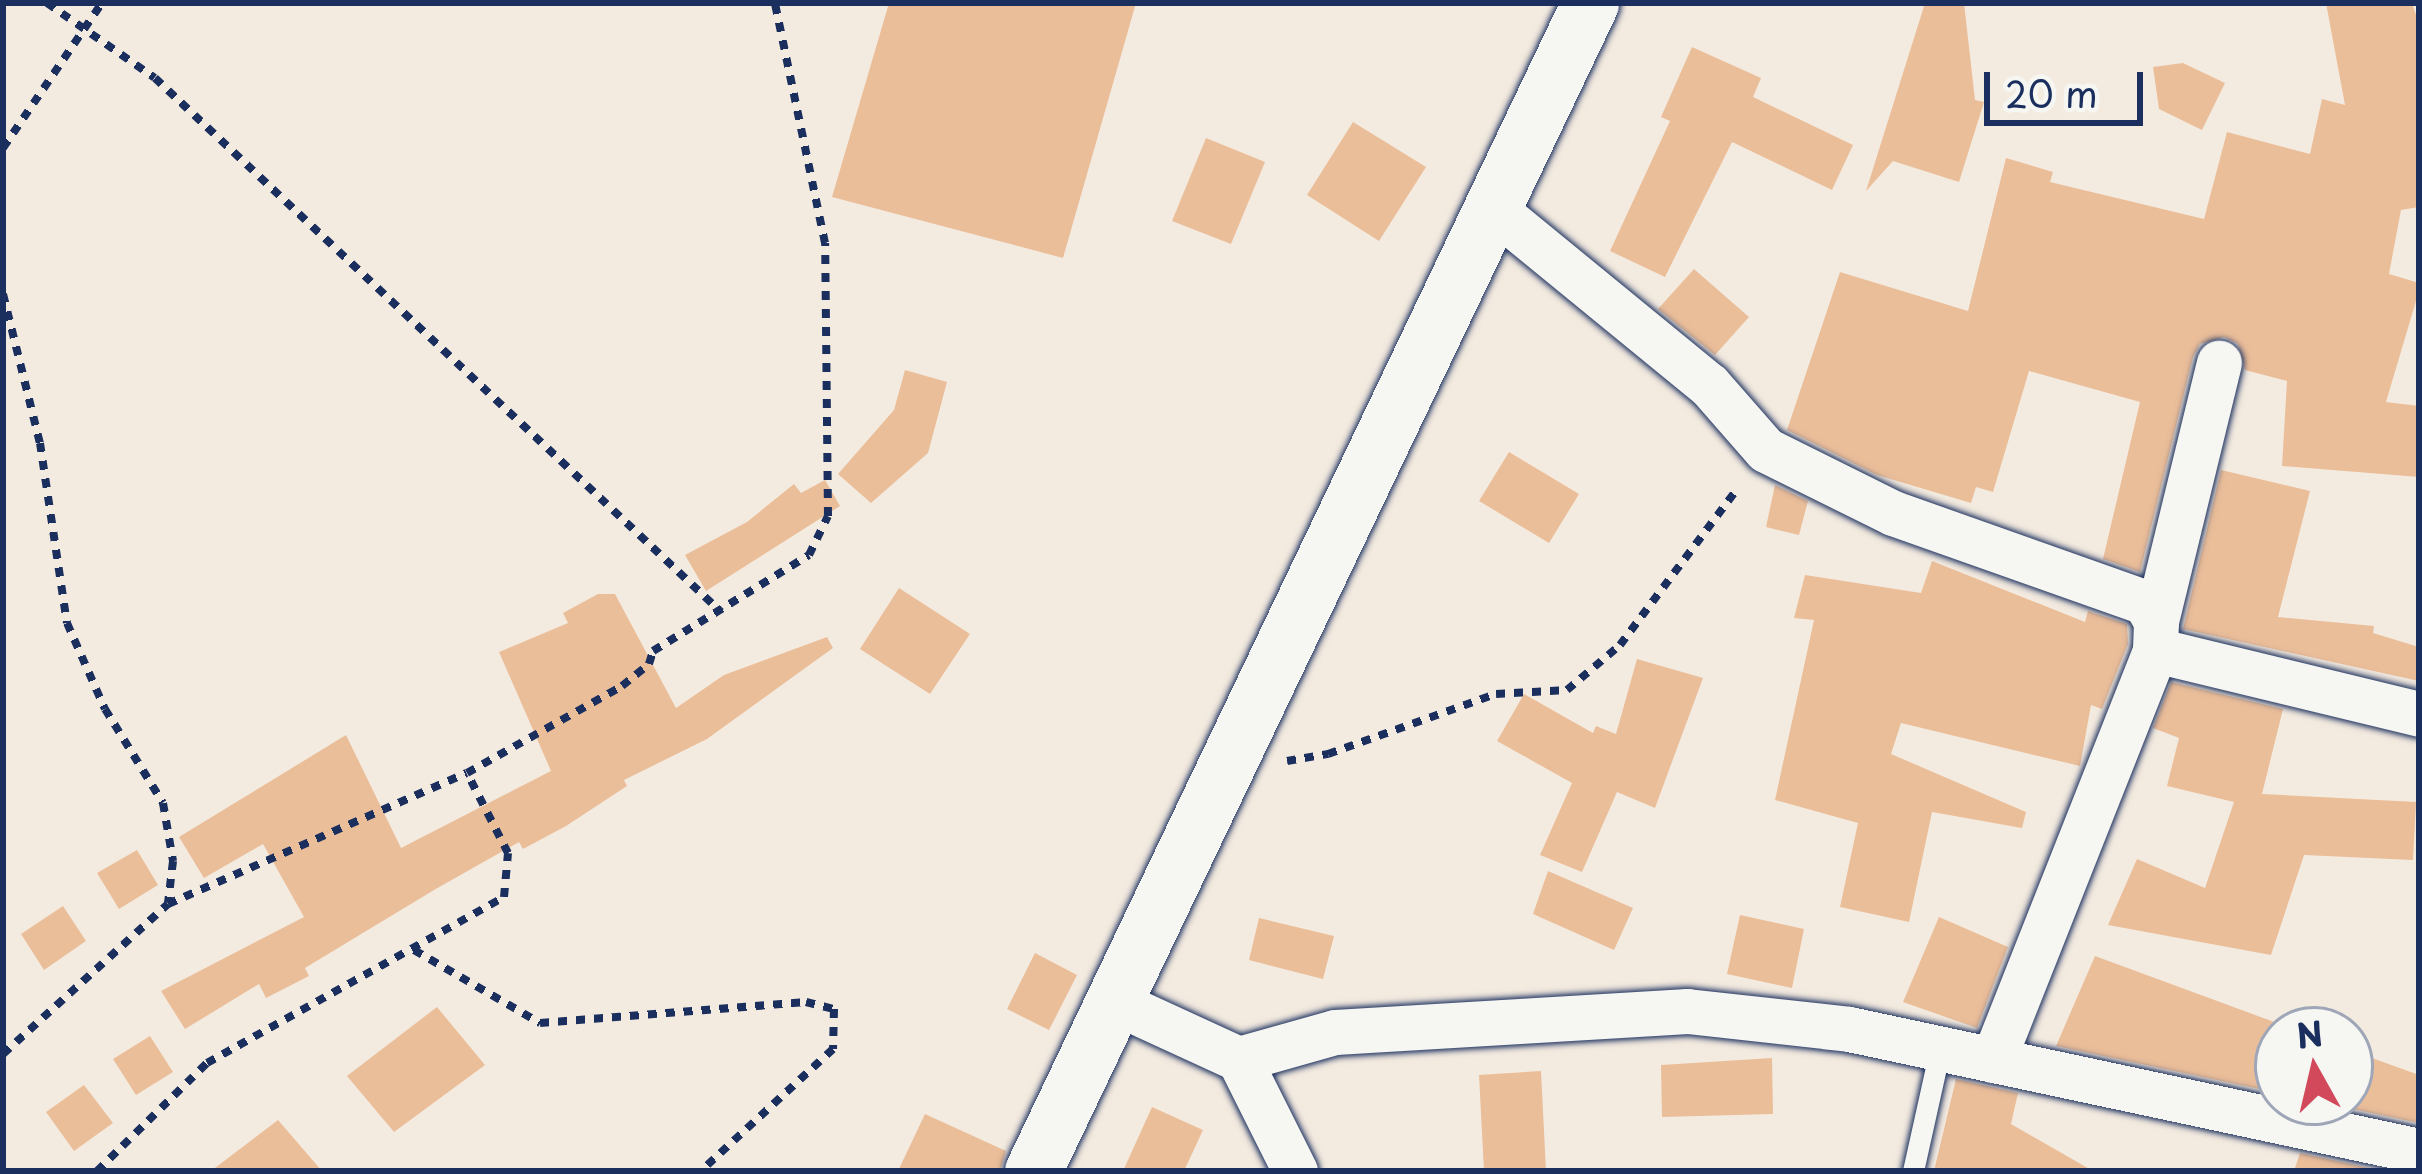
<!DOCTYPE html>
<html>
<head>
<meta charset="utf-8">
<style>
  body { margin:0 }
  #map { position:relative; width:2422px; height:1174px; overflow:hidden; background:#f4ebe0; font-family:"Playpen Sans",sans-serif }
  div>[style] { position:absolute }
  .building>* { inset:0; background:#ebbe9a }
  .path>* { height:8px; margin-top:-4px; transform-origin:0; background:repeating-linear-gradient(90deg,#1b2f5e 0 9px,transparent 0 18px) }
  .roads { filter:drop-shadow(0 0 3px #1b2f5e) drop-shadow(0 0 3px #1b2f5e) }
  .service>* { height:21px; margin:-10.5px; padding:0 10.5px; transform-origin:10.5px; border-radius:10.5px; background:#f6f6f2 }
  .minor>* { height:45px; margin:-22.5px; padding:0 22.5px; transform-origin:22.5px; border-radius:22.5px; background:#f6f6f2 }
  .tertiary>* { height:57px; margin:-28.5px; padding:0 28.5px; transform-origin:28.5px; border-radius:28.5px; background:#f6f6f2 }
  span { translate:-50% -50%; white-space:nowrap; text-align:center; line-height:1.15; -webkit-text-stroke:12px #f6f6f2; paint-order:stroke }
  .frame { position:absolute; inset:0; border:6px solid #1b2f5e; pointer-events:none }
  .north { position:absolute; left:2254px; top:1006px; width:120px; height:120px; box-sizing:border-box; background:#f6f6f2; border:3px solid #9ea6b7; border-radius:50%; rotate:352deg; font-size:33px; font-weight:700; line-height:48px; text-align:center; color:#1b2f5e }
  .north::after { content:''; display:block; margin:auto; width:42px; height:54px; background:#d1495b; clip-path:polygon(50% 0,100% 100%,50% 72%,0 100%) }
  .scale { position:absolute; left:1984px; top:72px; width:159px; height:54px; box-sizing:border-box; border:6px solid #1b2f5e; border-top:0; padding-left:15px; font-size:36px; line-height:42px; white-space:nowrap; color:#1b2f5e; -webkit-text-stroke:9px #f6f6f2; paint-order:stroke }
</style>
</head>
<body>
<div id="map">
  <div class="building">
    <i style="clip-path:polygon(889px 3px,1136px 3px,1063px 258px,832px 197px)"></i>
    <i style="clip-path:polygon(1925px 3px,1964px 3px,1975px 100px,1984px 102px,1959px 182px,1893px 161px,1866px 191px)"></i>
    <i style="clip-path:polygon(2326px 3px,2412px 3px,2419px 24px,2419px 207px,2401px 210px,2389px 274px,2419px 283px,2419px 291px,2386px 402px,2419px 406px,2419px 477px,2282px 466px,2287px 381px,2245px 370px,2238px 344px,2224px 337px,2200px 344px,2193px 357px,2140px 572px,2103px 559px,2140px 402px,2029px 371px,1993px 492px,1976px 487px,1971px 503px,1877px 475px,1787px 430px,1840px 272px,1968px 311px,2006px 158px,2053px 172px,2050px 182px,2204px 219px,2227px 132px,2310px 154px,2322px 99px,2345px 105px)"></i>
    <i style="clip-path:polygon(1692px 47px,1761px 78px,1753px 97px,1853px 145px,1832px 190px,1732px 142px,1665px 277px,1610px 251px,1670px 121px,1661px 117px)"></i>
    <i style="clip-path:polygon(2183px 63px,2225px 83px,2202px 130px,2159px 109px,2153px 67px)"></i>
    <i style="clip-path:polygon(1353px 122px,1426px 167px,1379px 241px,1307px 195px)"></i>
    <i style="clip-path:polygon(1206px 138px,1265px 162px,1231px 244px,1172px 221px)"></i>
    <i style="clip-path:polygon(1694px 269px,1749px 317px,1715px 355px,1658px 309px)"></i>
    <i style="clip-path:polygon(905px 370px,947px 382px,928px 453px,871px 503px,838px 474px,894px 410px)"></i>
    <i style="clip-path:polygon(1509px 452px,1579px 494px,1549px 543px,1479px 501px)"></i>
    <i style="clip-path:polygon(2221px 470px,2310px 491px,2278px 617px,2374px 626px,2373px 633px,2419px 647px,2419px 681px,2183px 629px)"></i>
    <i style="clip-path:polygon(825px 480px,840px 506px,706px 591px,685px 555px,747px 522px,794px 484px,801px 493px)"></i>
    <i style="clip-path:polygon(1775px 485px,1808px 501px,1799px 535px,1766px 527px)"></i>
    <i style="clip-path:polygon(1932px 561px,2085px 622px,2088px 611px,2127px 624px,2128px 644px,2102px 709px,2091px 705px,2080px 766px,1901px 723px,1891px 754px,2026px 812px,2022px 828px,1932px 812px,1909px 922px,1840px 907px,1858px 823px,1775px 800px,1814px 620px,1794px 618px,1805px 575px,1921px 593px)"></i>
    <i style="clip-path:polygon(899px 588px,970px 634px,930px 694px,860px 649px)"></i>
    <i style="clip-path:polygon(598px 594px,615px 594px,676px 708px,724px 675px,827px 637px,833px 648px,707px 739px,624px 780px,627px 786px,566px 826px,523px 849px,519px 842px,434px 890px,305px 968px,309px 976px,266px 998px,259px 984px,185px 1029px,161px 991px,304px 917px,263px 844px,204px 878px,179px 837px,346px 735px,401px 848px,551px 771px,499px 652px,568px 623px,563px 613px)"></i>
    <i style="clip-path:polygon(1637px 659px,1703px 678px,1655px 808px,1617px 792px,1582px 872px,1540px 855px,1572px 783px,1497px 741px,1524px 694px,1593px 733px,1596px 726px,1616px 734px)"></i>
    <i style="clip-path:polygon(2171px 682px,2283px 709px,2262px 794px,2416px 802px,2413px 860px,2304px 855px,2271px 955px,2108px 925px,2137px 859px,2205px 888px,2234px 802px,2167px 786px,2179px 738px,2153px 728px)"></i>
    <i style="clip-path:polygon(137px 850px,158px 885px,119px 909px,97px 873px)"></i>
    <i style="clip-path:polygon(1548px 871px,1633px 908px,1614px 950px,1533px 914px)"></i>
    <i style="clip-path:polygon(63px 906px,86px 941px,44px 970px,21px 934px)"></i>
    <i style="clip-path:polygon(1740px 915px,1804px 929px,1792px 988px,1727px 974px)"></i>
    <i style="clip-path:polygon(1939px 917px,2008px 947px,1977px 1028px,1903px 1002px)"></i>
    <i style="clip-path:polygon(1259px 918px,1334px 936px,1323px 979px,1249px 960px)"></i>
    <i style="clip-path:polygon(1035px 953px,1077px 975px,1049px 1030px,1007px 1009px)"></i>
    <i style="clip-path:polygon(2095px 956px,2296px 1030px,2278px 1030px,2278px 1093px,2056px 1046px)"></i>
    <i style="clip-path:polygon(437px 1007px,485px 1065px,394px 1132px,347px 1076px)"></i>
    <i style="clip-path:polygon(150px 1036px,173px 1072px,136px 1095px,113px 1059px)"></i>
    <i style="clip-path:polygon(2350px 1050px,2419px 1075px,2419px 1123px,2319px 1102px,2350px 1102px)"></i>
    <i style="clip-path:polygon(1772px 1058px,1773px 1114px,1662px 1117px,1661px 1065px)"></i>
    <i style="clip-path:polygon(1541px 1071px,1546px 1171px,1484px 1171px,1479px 1075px)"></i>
    <i style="clip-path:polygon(1956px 1079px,2018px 1093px,2011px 1124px,2093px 1171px,1934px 1171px)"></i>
    <i style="clip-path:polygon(84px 1085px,113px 1123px,74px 1151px,46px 1112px)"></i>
    <i style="clip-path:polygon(1152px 1107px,1203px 1130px,1184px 1171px,1123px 1171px)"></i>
    <i style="clip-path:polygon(925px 1114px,1006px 1151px,1000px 1171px,898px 1171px)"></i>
    <i style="clip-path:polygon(278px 1120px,322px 1171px,211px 1171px)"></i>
    <i style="clip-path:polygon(2300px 1153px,2383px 1171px,2294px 1171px)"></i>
  </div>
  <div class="path">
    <i style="left:47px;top:3px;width:131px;rotate:34.8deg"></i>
    <i style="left:155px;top:78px;width:778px;rotate:43.33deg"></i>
    <i style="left:3px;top:148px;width:176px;rotate:-55.7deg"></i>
    <i style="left:3px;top:294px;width:154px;rotate:76.1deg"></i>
    <i style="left:40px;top:443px;width:182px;rotate:81.5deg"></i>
    <i style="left:67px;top:623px;width:94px;rotate:66.2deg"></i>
    <i style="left:105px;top:709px;width:110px;rotate:58.3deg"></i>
    <i style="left:163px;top:803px;width:59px;rotate:80.2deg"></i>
    <i style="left:173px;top:861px;width:42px;rotate:96.8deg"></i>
    <i style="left:1287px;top:761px;width:42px;rotate:-9.7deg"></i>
    <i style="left:1328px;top:754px;width:178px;rotate:-19.7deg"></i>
    <i style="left:1496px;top:694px;width:71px;rotate:-3.2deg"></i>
    <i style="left:1567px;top:690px;width:70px;rotate:-40.3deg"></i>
    <i style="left:1620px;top:645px;width:195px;rotate:-53.1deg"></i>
    <i style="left:414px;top:950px;width:146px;rotate:30.1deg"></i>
    <i style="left:540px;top:1023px;width:267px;rotate:-4.5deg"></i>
    <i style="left:806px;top:1002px;width:29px;rotate:14deg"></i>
    <i style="left:834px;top:1009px;width:40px;rotate:91.4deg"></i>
    <i style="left:833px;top:1049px;width:180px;rotate:137.3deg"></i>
    <i style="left:3px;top:1054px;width:223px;rotate:-42.3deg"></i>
    <i style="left:168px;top:904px;width:326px;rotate:-23.7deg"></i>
    <i style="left:467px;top:773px;width:178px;rotate:-29.3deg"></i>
    <i style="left:622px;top:686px;width:35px;rotate:-39deg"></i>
    <i style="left:649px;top:664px;width:14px;rotate:-73deg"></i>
    <i style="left:653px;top:651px;width:183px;rotate:-31.6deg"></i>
    <i style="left:809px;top:555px;width:43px;rotate:-64deg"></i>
    <i style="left:828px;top:516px;width:273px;rotate:-90.6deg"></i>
    <i style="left:825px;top:243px;width:245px;rotate:-101.8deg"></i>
    <i style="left:97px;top:1171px;width:154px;rotate:-44.5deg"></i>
    <i style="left:207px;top:1063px;width:340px;rotate:-29.2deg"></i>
    <i style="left:504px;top:897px;width:44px;rotate:-84.8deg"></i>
    <i style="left:508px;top:853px;width:90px;rotate:-117.1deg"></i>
  </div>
  <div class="roads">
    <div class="service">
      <i style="left:1913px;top:1171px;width:125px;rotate:-77.5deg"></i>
    </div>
    <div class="minor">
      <i style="left:1495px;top:210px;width:276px;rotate:39.3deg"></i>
      <i style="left:1709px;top:385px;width:86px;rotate:48.8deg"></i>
      <i style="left:1766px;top:450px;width:142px;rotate:26.4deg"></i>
      <i style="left:1893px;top:513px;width:267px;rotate:19.5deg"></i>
      <i style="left:2145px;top:602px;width:22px;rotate:60deg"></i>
      <i style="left:2156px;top:621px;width:29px;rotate:92deg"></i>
      <i style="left:2155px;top:650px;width:272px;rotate:13.6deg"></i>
      <i style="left:2156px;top:621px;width:266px;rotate:-76.3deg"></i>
      <i style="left:1117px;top:1003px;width:134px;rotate:24.7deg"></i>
      <i style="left:1993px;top:1060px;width:441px;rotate:-68.4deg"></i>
      <i style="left:1295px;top:1171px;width:125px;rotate:-116.6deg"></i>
      <i style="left:1239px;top:1059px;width:100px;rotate:-15.7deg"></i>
      <i style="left:1335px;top:1032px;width:353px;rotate:-3.4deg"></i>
      <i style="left:1687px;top:1011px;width:163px;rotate:6.3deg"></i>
      <i style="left:1849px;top:1029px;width:583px;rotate:12.08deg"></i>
    </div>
    <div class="tertiary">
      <i style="left:1033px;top:1171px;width:1294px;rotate:-64.5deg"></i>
    </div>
  </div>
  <div class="frame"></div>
  <div class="north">N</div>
  <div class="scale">20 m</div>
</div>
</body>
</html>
